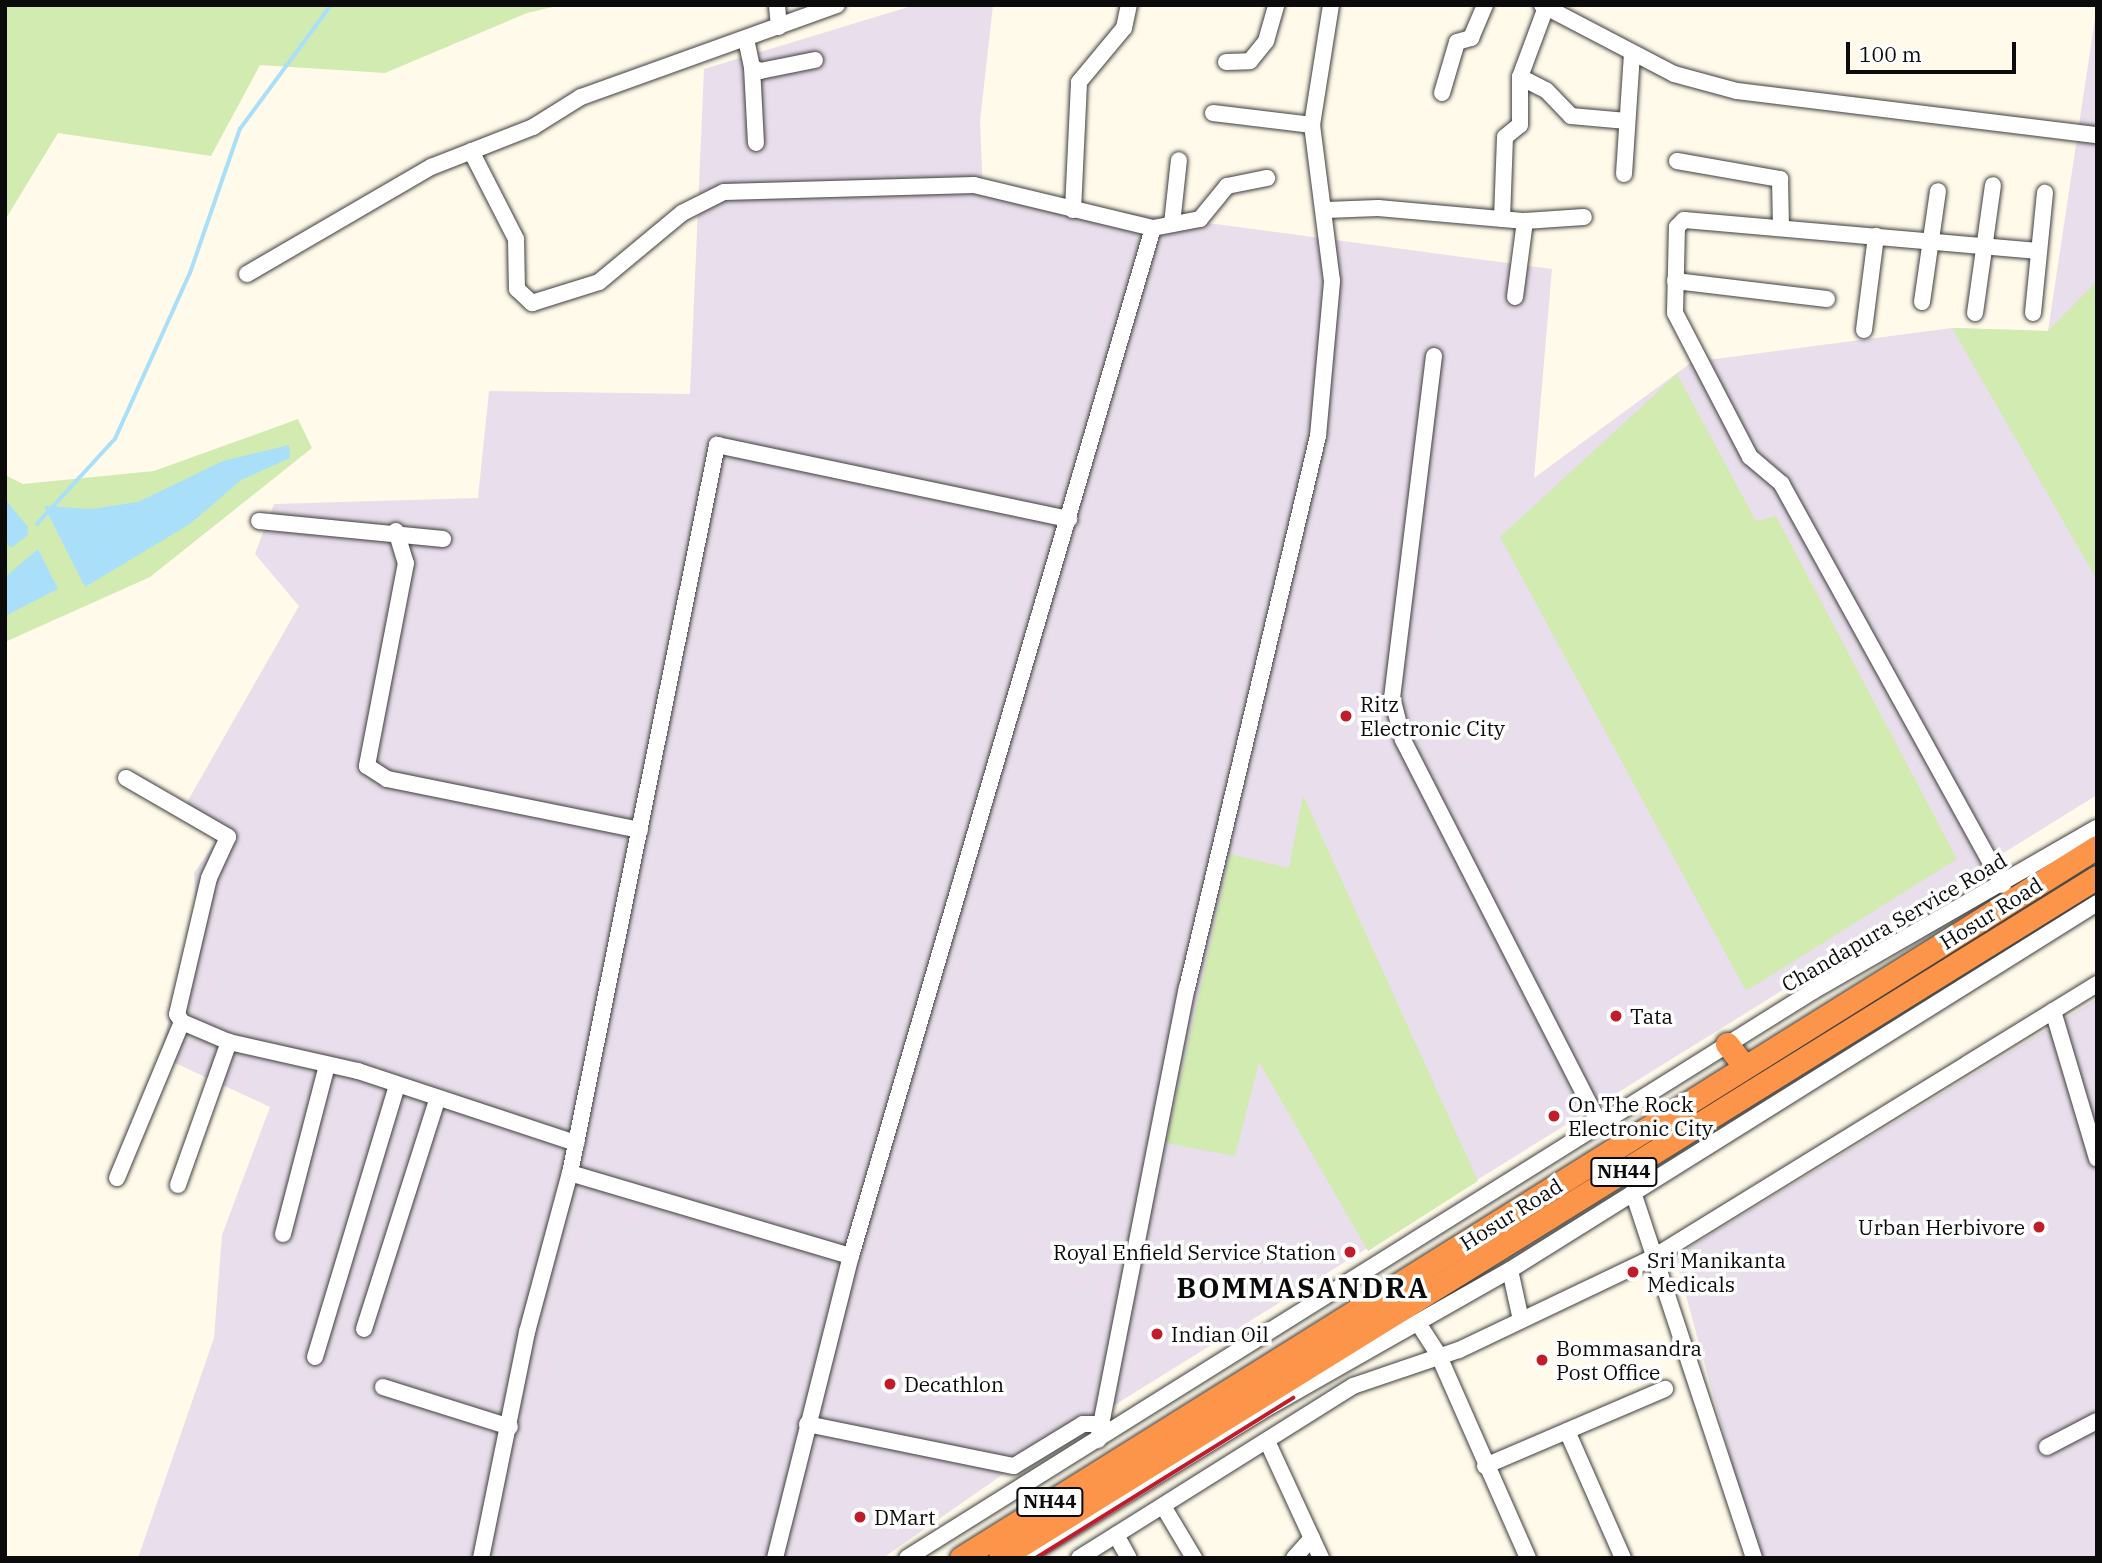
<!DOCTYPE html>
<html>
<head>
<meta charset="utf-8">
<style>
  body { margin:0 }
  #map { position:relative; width:2102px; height:1563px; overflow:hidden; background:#fffae9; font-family:"IBM Plex Serif",serif }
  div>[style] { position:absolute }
  .industrial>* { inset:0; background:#e9deeb }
  .green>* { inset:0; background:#d1ebb1 }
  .water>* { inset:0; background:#aadff9 }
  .stream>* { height:3.5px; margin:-1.75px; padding:0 1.75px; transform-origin:1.75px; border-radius:1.75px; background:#aadff9 }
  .roads { filter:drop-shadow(0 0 2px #3e3e3e) drop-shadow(0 0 2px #3e3e3e) }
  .minor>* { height:16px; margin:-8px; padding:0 8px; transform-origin:8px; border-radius:8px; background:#fff }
  .highway>* { height:23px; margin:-11.5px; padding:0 11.5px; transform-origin:11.5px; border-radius:11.5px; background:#fc9449 }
  .rail>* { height:3.5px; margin:-1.75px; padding:0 1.75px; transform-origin:1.75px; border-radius:1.75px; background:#c11c2a }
  .dots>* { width:19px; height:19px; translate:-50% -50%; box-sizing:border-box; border:4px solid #fff; border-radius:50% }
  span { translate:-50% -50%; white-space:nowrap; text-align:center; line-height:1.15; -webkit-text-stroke:7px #fff; paint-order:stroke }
  .shield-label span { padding:2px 5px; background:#fff; border:2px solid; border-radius:5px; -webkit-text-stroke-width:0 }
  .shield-label { font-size:19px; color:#0b0b0b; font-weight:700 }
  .poi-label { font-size:21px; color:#0b0b0b }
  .left { translate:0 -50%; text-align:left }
  .right { translate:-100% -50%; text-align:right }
  .street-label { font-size:21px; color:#0b0b0b }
  .district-label { font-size:28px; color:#0b0b0b; font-weight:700; letter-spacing:2px }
  .frame { position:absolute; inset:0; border:7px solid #0b0b0b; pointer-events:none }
  .scale { position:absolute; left:1846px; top:42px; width:170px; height:32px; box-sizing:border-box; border:4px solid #0b0b0b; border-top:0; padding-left:9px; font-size:21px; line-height:24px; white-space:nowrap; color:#0b0b0b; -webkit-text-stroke:5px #fff; paint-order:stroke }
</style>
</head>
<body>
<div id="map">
  <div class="industrial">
    <i style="clip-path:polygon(915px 5px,993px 5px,980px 121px,983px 193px,1552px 269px,1534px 478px,1692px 362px,1952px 328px,2048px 331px,2097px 5px,2097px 795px,1002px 1475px,883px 1558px,138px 1558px,214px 1338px,222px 1235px,270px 1107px,160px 1056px,196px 909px,194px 873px,220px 836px,182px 811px,299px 606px,255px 554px,274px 504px,478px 498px,489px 391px,690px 394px,704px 69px)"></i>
    <i style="clip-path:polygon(2097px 999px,2097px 1558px,1758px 1558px,1675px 1256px)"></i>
  </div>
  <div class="green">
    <i style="clip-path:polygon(5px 5px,561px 5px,527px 13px,385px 73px,260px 65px,211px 156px,58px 133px,5px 220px)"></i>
    <i style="clip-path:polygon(2097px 281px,2097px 580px,1952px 328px,2048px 331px)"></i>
    <i style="clip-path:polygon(1677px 374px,1756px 521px,1776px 516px,1957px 859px,1746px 991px,1500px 537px)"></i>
    <i style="clip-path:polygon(298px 419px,312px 448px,150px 577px,5px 642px,5px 475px,23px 484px,154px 471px)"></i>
    <i style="clip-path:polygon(1303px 795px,1478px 1181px,1368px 1251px,1259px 1062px,1235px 1156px,1166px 1143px,1230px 854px,1289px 868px)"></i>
  </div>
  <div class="water">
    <i style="clip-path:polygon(289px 445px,290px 458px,241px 480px,190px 524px,85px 587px,44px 506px,91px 509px,138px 502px,223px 461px)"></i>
    <i style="clip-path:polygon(5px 499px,28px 527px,27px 536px,11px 548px,5px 541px)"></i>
    <i style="clip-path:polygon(38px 549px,58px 589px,5px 616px,5px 577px)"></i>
  </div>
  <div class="stream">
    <i style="left:37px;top:524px;width:115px;rotate:-47.5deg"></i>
    <i style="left:115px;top:439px;width:182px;rotate:-65.7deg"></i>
    <i style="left:190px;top:273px;width:152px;rotate:-70.9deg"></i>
    <i style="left:240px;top:129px;width:154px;rotate:-53.7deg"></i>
  </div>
  <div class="roads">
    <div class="minor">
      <i style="left:777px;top:5px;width:22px;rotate:85deg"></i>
      <i style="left:1542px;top:5px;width:149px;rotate:27.6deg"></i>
      <i style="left:1674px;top:74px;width:65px;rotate:15.1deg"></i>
      <i style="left:1737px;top:91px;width:363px;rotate:7deg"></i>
      <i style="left:746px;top:39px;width:29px;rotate:78deg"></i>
      <i style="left:752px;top:67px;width:9px;rotate:27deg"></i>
      <i style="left:760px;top:71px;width:56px;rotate:-11.3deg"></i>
      <i style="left:1226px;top:62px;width:24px;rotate:-2deg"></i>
      <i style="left:1250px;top:61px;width:26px;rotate:-51deg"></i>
      <i style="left:1266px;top:41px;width:37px;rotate:-74deg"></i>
      <i style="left:752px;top:67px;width:76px;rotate:87deg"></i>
      <i style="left:1520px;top:77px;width:29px;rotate:27deg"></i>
      <i style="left:1546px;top:90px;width:36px;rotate:46deg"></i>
      <i style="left:1571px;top:116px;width:56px;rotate:5.1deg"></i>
      <i style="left:1442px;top:93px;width:53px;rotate:-73.6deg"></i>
      <i style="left:1457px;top:42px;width:15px;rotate:-16deg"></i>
      <i style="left:1471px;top:38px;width:36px;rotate:-67deg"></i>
      <i style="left:1213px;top:113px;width:100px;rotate:6.9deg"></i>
      <i style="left:471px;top:151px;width:99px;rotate:62.9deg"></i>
      <i style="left:516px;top:239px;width:50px;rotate:88.9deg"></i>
      <i style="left:517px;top:289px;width:21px;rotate:43deg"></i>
      <i style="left:532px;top:303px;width:70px;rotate:-17.4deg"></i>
      <i style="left:599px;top:282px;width:108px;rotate:-39.7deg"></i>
      <i style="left:682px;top:213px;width:47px;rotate:-26.6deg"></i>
      <i style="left:724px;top:192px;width:250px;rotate:-1.6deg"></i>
      <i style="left:974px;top:185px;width:184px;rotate:13.5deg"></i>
      <i style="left:1153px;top:228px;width:48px;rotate:-10.8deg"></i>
      <i style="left:1200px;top:219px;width:43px;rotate:-50.7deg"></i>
      <i style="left:1227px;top:186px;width:41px;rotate:-11.3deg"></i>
      <i style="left:1677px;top:161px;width:105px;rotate:9.9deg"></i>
      <i style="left:1780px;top:179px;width:48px;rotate:88.8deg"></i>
      <i style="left:1624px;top:174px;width:120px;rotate:-86.2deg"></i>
      <i style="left:1073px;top:210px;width:128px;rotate:-87.3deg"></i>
      <i style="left:1079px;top:82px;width:70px;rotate:-50.2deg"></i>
      <i style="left:1124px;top:28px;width:24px;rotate:-78deg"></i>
      <i style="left:1326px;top:210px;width:52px;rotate:-2.2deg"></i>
      <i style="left:1378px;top:208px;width:148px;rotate:5.1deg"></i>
      <i style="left:1525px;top:221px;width:59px;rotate:-3.9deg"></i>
      <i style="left:1502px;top:219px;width:82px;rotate:-87.9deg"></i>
      <i style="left:1505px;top:137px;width:19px;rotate:-39deg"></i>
      <i style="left:1520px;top:125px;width:48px;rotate:-90deg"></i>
      <i style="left:1520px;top:77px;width:75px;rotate:-69.6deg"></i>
      <i style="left:1172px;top:224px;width:64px;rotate:-83.8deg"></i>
      <i style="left:247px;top:274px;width:213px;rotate:-30.2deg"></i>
      <i style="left:431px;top:167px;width:110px;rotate:-21.4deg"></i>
      <i style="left:533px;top:127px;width:57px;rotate:-32deg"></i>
      <i style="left:581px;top:97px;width:272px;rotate:-19.8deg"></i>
      <i style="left:1675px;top:281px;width:153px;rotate:6.8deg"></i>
      <i style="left:1515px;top:297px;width:77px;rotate:-82.5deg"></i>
      <i style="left:1922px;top:302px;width:112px;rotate:-81.8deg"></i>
      <i style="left:1975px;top:313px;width:129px;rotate:-82deg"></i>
      <i style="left:2033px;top:313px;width:121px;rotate:-84.3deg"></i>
      <i style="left:1864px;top:330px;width:95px;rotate:-82.7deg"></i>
      <i style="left:1434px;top:356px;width:344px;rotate:97deg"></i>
      <i style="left:1392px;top:697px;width:44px;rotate:75.7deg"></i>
      <i style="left:1403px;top:740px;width:430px;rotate:62.9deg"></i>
      <i style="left:259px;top:521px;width:185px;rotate:5.6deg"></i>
      <i style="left:396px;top:531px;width:34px;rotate:73deg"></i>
      <i style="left:406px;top:563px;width:207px;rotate:100.9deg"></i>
      <i style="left:367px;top:766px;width:24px;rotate:33deg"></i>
      <i style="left:387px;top:779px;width:258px;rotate:11.4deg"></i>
      <i style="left:126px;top:778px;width:118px;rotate:30deg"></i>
      <i style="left:228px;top:837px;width:45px;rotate:114.9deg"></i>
      <i style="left:209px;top:878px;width:140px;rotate:103.2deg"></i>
      <i style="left:177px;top:1014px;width:9px;rotate:58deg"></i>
      <i style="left:182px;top:1022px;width:51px;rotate:23.1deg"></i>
      <i style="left:229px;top:1042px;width:132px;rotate:12.7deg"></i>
      <i style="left:358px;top:1071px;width:230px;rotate:18.3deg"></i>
      <i style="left:2003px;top:885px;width:458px;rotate:-118.9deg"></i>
      <i style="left:1782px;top:484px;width:42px;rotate:-139.8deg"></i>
      <i style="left:1750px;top:457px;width:162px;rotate:-117.5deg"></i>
      <i style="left:1675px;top:313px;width:86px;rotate:-88.7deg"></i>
      <i style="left:1677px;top:227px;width:10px;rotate:-45deg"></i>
      <i style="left:1684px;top:220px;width:356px;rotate:5deg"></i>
      <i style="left:2053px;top:1011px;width:154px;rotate:73.4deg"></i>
      <i style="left:570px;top:1173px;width:293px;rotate:16.5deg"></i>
      <i style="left:117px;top:1178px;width:169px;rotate:-67.4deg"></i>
      <i style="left:178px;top:1185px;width:152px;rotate:-70.4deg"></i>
      <i style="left:1633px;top:1192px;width:385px;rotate:71.7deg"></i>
      <i style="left:283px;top:1234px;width:175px;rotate:-75.4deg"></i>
      <i style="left:1510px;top:1270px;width:51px;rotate:77.6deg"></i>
      <i style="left:1418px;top:1323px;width:37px;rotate:57deg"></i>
      <i style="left:1438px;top:1354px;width:223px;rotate:66.2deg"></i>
      <i style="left:364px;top:1329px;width:240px;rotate:-72.3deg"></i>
      <i style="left:315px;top:1357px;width:283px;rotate:-73.2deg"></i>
      <i style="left:383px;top:1387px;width:133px;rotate:17.5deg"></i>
      <i style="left:807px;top:1424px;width:211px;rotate:11.5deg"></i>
      <i style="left:1014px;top:1466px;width:81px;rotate:-31.3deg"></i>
      <i style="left:1083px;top:1424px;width:19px"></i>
      <i style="left:1567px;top:1431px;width:139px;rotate:66.2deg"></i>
      <i style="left:1098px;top:1440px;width:461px;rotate:-78.9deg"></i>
      <i style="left:1187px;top:988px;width:567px;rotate:-76.65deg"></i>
      <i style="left:1318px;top:436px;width:156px;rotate:-84.8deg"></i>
      <i style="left:1332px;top:281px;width:157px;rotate:-97.3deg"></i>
      <i style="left:1312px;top:125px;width:121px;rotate:-81deg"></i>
      <i style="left:1267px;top:1441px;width:129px;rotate:65.2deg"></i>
      <i style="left:2047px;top:1447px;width:56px;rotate:-27.5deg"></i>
      <i style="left:1485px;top:1466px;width:196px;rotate:-23.2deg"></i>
      <i style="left:1163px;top:1506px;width:61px;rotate:59.2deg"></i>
      <i style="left:1116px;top:1535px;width:26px;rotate:61deg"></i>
      <i style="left:481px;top:1558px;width:231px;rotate:-78.5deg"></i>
      <i style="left:527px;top:1332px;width:165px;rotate:-74.9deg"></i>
      <i style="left:570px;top:1173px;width:743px;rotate:-78.58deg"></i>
      <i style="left:717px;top:445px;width:360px;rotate:11.9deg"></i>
      <i style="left:775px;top:1558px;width:311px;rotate:-75.9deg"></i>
      <i style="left:851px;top:1256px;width:1071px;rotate:-73.63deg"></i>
      <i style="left:907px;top:1558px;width:1069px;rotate:-32.04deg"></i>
      <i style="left:1813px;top:991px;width:327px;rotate:-29.9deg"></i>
      <i style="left:1024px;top:1558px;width:278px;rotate:-31.7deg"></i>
      <i style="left:1260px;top:1412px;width:288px;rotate:-29.6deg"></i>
      <i style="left:1510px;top:1270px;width:692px;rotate:-32.01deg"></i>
      <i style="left:1079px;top:1558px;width:324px;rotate:-32.1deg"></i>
      <i style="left:1353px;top:1386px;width:112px;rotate:-18.8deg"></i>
      <i style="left:1459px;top:1350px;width:214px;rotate:-25.5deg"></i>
      <i style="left:1652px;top:1258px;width:523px;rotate:-31.62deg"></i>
      <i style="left:1294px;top:1558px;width:27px;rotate:-48deg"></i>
    </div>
    <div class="highway">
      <i style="left:1727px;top:1044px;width:29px;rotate:52deg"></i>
      <i style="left:961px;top:1558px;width:1340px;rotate:-32.04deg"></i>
      <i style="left:1000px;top:1558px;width:1291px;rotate:-31.83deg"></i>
    </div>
  </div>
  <div class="rail">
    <i style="left:1036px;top:1558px;width:303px;rotate:-31.9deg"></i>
  </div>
  <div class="dots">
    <i style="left:1346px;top:716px;background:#c11c2a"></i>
    <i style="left:1616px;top:1016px;background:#c11c2a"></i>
    <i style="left:1554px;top:1116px;background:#c11c2a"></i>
    <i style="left:2039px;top:1227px;background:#c11c2a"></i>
    <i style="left:1350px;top:1252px;background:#c11c2a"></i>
    <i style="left:1633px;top:1272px;background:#c11c2a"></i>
    <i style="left:1157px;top:1334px;background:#c11c2a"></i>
    <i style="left:1542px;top:1360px;background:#c11c2a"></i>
    <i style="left:890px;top:1384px;background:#c11c2a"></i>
    <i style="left:860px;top:1517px;background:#c11c2a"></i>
  </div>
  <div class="shield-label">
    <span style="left:1624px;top:1172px">NH44</span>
    <span style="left:1050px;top:1502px">NH44</span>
  </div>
  <div class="poi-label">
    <span class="left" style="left:1360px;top:716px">Ritz<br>Electronic City</span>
    <span class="left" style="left:1630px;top:1016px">Tata</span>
    <span class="left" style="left:1568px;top:1116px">On The Rock<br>Electronic City</span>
    <span class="right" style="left:2025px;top:1227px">Urban Herbivore</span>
    <span class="right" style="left:1336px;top:1252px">Royal Enfield Service Station</span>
    <span class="left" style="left:1647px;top:1272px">Sri Manikanta<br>Medicals</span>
    <span class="left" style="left:1171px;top:1334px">Indian Oil</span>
    <span class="left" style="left:1556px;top:1360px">Bommasandra<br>Post Office</span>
    <span class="left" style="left:904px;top:1384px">Decathlon</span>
    <span class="left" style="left:874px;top:1517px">DMart</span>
  </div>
  <div class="street-label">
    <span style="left:1991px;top:913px;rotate:-32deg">Hosur Road</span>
    <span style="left:1894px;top:922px;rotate:-30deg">Chandapura Service Road</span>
    <span style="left:1511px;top:1214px;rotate:-32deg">Hosur Road</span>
  </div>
  <div class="district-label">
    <span style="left:1303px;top:1288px">BOMMASANDRA</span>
  </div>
  <div class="frame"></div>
  <div class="scale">100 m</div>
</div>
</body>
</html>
